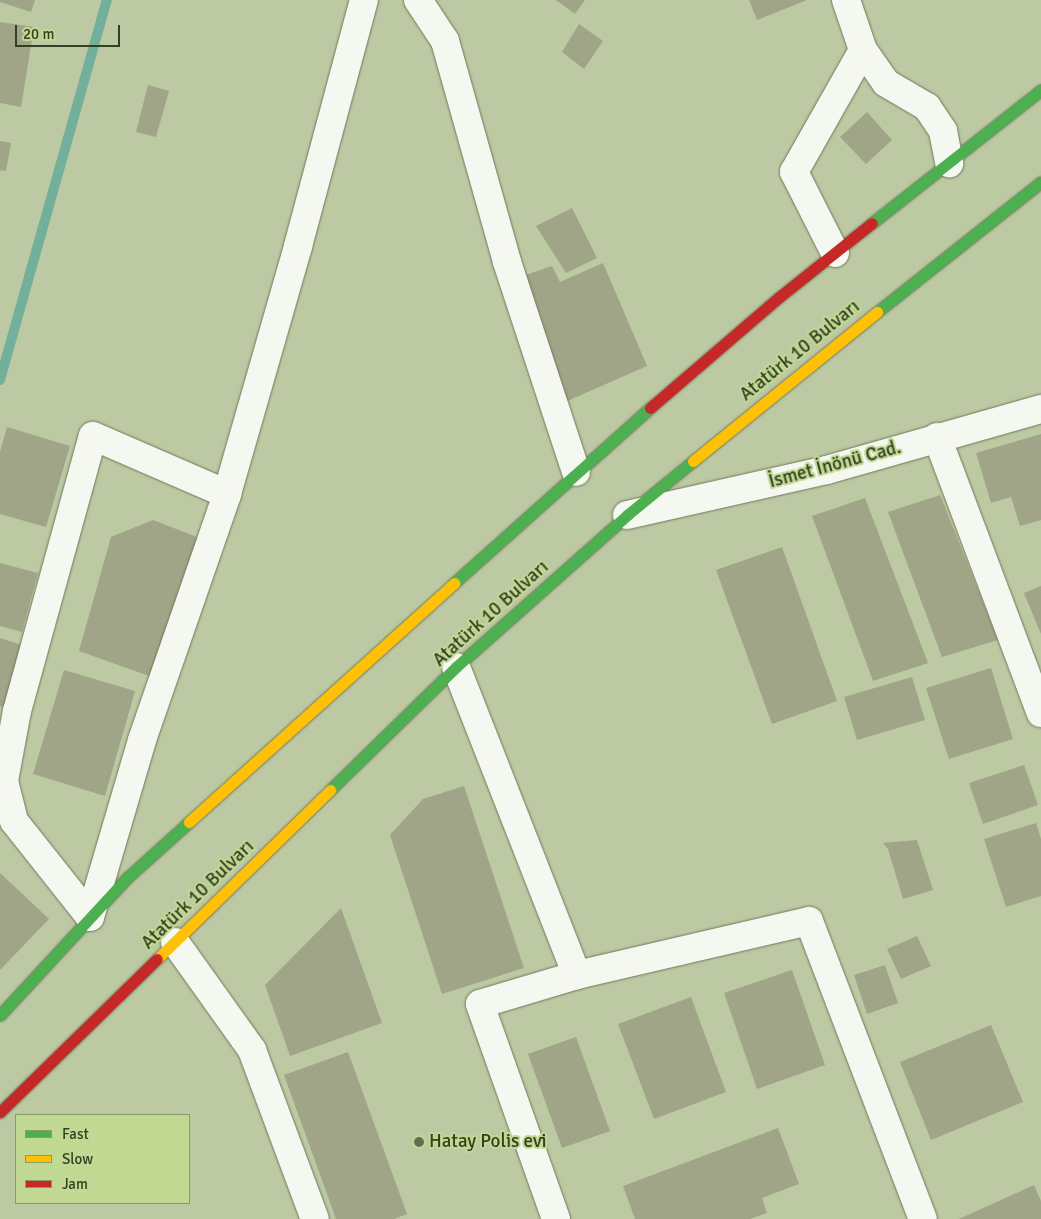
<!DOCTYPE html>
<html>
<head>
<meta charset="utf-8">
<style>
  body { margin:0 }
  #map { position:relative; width:1041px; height:1219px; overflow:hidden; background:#bcc9a3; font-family:Signika,sans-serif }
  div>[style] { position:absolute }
  .stream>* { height:10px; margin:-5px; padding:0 5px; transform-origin:5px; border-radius:5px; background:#72b09c }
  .building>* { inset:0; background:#a0a588 }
  .roads { filter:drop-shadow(0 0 1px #70795a) drop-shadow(0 0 1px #70795a) }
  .street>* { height:28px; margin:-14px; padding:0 14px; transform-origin:14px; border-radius:14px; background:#f5f7f1 }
  .fast>* { height:11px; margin:-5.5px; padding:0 5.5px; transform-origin:5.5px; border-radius:5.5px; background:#4caf50 }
  .slow>* { height:11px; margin:-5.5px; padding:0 5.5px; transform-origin:5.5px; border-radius:5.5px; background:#ffc107 }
  .jam>* { height:11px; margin:-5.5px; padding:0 5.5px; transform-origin:5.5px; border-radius:5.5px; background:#c62828 }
  .dots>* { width:14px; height:14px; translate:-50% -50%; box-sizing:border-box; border:2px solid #c1d993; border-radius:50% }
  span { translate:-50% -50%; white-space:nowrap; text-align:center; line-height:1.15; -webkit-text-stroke:4px #c1d993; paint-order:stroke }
  .street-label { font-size:19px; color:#353f22 }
  .poi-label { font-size:19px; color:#353f22 }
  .left { translate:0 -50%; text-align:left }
  .legend { position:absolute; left:15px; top:1114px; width:175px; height:90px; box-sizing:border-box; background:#c1d993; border:1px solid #899b66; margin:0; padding:6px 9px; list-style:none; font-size:15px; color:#353f22 }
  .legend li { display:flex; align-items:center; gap:10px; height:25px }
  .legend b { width:25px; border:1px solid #899b66 }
  .scale { position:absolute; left:15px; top:25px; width:105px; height:22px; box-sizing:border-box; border:2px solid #353f22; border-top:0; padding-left:6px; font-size:15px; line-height:18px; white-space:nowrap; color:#353f22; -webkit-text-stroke:4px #c1d993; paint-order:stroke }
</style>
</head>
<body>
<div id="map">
  <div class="stream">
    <i style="left:0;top:380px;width:395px;rotate:-74.3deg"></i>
  </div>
  <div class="building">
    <i style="clip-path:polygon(0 0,35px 0,31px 12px,0 2px)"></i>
    <i style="clip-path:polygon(556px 0,585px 0,575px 14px)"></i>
    <i style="clip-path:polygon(749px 0,807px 0,757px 20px)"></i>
    <i style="clip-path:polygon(0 22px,34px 27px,21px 107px,0 103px)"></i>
    <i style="clip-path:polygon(579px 24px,603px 41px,584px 69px,562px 52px)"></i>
    <i style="clip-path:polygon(148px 85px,169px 91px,156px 137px,136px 132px)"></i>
    <i style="clip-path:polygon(867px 112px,892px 140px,866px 164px,840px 137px)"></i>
    <i style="clip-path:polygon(0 141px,11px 143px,6px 171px,0 170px)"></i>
    <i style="clip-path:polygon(572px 208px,597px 258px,566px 273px,536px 226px)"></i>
    <i style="clip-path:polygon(603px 263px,647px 366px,565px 402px,523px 276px,552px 266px,560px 282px)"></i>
    <i style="clip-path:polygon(7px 427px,70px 446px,46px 527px,0 514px,0 452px)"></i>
    <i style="clip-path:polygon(1041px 434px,1041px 520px,1020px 526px,1011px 497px,991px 503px,976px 453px)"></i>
    <i style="clip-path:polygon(940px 495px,998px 640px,942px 657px,888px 512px)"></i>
    <i style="clip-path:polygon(865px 498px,928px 663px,873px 681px,812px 516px)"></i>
    <i style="clip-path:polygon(153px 520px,202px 539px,152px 677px,79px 651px,111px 537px)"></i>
    <i style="clip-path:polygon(782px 547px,837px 701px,772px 724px,716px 570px)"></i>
    <i style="clip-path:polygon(0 563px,38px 573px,22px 632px,0 626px)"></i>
    <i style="clip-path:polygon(1041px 586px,1041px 634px,1024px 593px)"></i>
    <i style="clip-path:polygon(0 638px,25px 646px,7px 708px,0 706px)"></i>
    <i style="clip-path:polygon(991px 668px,1013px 739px,949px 759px,926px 688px)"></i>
    <i style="clip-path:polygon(64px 670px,135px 691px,105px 796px,33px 774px)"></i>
    <i style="clip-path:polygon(912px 677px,925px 720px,857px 740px,844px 697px)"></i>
    <i style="clip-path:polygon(1024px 765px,1038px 805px,983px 824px,969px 783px)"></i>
    <i style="clip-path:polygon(464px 786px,524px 968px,442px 994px,390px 835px,423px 799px)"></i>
    <i style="clip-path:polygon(1036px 823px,1041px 839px,1041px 896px,1006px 907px,984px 839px)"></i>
    <i style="clip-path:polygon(917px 840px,933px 890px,903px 899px,888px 849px,883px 843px)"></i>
    <i style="clip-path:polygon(0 873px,49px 919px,0 970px)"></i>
    <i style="clip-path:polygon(341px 908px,382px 1023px,290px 1056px,265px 985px)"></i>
    <i style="clip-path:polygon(917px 936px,931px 966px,901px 979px,887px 949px)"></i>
    <i style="clip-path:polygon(885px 965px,898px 1003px,867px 1014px,854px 975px)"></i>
    <i style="clip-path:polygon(792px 970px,825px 1065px,757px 1089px,724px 993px)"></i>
    <i style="clip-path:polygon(691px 997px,726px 1092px,654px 1119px,618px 1024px)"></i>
    <i style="clip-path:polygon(991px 1025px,1023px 1102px,931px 1140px,900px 1062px)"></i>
    <i style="clip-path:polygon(576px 1037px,610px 1131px,562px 1148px,528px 1054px)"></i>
    <i style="clip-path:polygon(348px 1052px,407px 1214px,394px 1219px,336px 1219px,284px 1075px)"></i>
    <i style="clip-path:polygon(778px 1128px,799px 1184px,762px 1198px,767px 1213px,750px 1219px,635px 1219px,623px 1186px)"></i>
    <i style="clip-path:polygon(1034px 1185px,1041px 1201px,1041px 1219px,959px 1219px)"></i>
  </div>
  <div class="roads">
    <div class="street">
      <i style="left:418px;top:0;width:49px;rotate:56.6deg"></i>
      <i style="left:445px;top:41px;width:230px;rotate:74.3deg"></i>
      <i style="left:507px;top:262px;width:221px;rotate:71.8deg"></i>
      <i style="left:846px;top:0;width:53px;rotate:71.2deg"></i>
      <i style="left:863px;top:50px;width:40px;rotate:55.1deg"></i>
      <i style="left:886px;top:83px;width:48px;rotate:30.3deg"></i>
      <i style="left:927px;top:107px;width:29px;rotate:56deg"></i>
      <i style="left:943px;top:131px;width:33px;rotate:79deg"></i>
      <i style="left:835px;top:253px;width:91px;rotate:-116.8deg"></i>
      <i style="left:794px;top:172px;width:140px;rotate:-60.5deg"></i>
      <i style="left:937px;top:437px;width:295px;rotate:69.4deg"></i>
      <i style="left:627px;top:515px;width:205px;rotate:-12.7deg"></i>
      <i style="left:827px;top:470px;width:223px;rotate:-15.9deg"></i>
      <i style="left:456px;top:667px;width:331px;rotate:68.6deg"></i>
      <i style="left:90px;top:917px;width:184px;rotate:-73.6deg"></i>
      <i style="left:142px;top:740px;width:260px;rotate:-70.9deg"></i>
      <i style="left:227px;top:494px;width:258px;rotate:-74deg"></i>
      <i style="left:298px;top:246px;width:255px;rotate:-75deg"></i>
      <i style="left:90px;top:917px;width:122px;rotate:-128.4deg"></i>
      <i style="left:14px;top:821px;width:41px;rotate:-104deg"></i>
      <i style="left:4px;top:781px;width:71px;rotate:-79.5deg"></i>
      <i style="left:17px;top:711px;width:285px;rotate:-74.6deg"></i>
      <i style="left:93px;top:436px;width:146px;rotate:23.4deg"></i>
      <i style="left:175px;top:942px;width:133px;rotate:54.5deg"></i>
      <i style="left:252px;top:1050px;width:180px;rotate:69.6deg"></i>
      <i style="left:556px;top:1219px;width:228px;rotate:-109.5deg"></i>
      <i style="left:480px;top:1004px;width:101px;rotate:-16.6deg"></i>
      <i style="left:577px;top:975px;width:238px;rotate:-13.1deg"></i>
      <i style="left:809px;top:921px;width:319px;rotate:69.1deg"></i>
    </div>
    <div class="fast">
      <i style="left:872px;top:223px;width:215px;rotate:-38.2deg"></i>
      <i style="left:877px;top:312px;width:209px;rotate:-38.4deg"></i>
      <i style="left:454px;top:583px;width:263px;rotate:-41.8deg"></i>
      <i style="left:330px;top:790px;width:176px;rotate:-44.3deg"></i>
      <i style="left:456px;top:667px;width:229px;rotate:-41.6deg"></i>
      <i style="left:627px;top:515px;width:85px;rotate:-39.3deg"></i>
      <i style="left:0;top:1015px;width:188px;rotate:-47.2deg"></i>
      <i style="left:128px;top:877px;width:82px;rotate:-42deg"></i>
    </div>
    <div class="slow">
      <i style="left:693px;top:461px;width:237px;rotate:-39deg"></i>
      <i style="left:189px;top:822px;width:357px;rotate:-42deg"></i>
      <i style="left:157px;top:959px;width:242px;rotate:-44.3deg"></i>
    </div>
    <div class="jam">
      <i style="left:650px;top:408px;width:169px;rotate:-40.7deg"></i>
      <i style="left:778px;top:298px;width:120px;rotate:-38.6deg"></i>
      <i style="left:0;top:1112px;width:219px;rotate:-44.3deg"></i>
    </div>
  </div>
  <div class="dots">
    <i style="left:419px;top:1142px;background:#646f4f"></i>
  </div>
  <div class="street-label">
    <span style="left:800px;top:351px;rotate:-39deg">Atatürk 10 Bulvarı</span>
    <span style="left:835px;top:465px;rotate:-15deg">İsmet İnönü Cad.</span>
    <span style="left:491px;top:614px;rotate:-42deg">Atatürk 10 Bulvarı</span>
    <span style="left:198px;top:895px;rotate:-44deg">Atatürk 10 Bulvarı</span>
  </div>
  <div class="poi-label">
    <span class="left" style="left:429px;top:1142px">Hatay Polis evi</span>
  </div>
  <ul class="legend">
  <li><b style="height:6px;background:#4caf50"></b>Fast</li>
  <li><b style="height:6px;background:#ffc107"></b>Slow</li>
  <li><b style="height:6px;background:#c62828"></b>Jam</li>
  </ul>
  <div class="scale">20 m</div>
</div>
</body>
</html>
